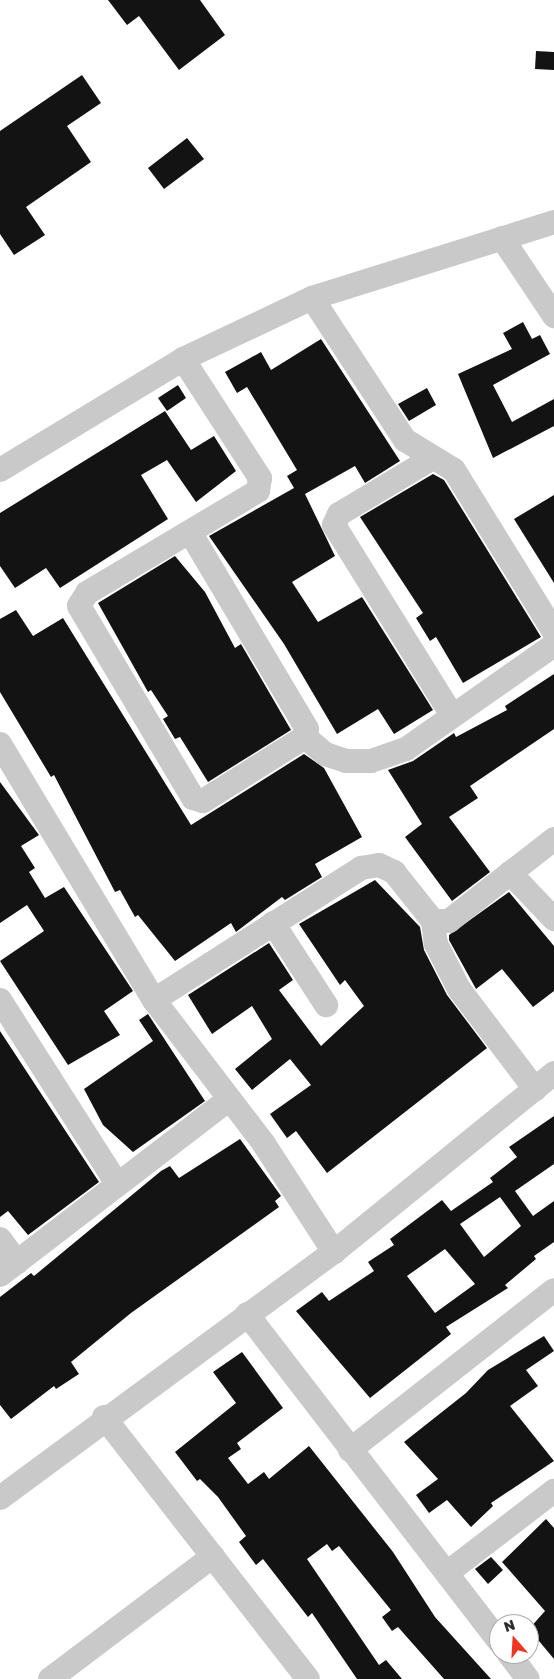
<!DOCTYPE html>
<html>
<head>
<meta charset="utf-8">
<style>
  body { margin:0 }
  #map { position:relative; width:554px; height:1679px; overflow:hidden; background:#fff; font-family:"Golos Text",sans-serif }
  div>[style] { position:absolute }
  .building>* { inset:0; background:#131313 }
  .minor>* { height:24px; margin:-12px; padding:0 12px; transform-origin:12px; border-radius:12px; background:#c9c9c9 }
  span { translate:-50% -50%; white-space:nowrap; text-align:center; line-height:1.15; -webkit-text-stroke:5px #fff; paint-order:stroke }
  .north { position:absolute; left:489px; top:1614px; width:50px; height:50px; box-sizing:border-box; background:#fff; border:1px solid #ababab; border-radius:50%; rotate:341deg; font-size:14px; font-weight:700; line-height:20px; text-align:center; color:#2c2c2c }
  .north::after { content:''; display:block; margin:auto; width:18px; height:22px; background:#f23520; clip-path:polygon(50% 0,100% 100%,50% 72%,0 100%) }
</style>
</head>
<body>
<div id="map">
  <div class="building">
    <i style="clip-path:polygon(108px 0,200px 0,225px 35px,179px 70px,139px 16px,127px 25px)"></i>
    <i style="clip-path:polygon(536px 51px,554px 52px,554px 70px,535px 69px)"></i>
    <i style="clip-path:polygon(82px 75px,101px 103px,67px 126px,91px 162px,26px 207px,45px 235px,14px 255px,0 234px,0 131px)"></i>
    <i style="clip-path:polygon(187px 138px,204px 159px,164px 189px,148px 168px)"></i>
    <i style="clip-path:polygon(523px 322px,532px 339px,540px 335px,550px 354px,493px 385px,512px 422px,554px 399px,554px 426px,493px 458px,458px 374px,512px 349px,503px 333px)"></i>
    <i style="clip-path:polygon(321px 339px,400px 461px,365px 483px,355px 466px,305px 494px,335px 556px,292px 582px,318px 622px,362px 597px,433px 710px,394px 734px,378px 709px,337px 734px,284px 644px,209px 536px,294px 488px,287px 476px,297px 470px,247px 387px,237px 393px,225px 372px,261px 352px,271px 370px)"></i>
    <i style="clip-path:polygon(178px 385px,186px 398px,167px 411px,158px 398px)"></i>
    <i style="clip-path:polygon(427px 388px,436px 405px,409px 421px,398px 404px)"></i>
    <i style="clip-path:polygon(165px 411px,191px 450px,214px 436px,236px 471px,196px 502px,167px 460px,141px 475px,168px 519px,60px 588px,46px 568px,15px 588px,0 566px,0 513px)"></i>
    <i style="clip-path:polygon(433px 474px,444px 480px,541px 637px,463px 683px,436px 637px,430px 641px,416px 618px,423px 613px,360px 517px)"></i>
    <i style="clip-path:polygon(554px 495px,554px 583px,514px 519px)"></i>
    <i style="clip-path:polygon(175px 556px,205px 592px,235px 648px,241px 644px,291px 730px,208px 782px,180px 737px,175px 739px,163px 719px,168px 716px,151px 690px,148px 692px,98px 603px)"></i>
    <i style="clip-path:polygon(16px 610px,33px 636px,63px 618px,191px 825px,304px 754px,324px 768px,362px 837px,315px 864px,322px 877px,285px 900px,282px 897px,236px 932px,231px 923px,175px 961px,138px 915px,135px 917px,120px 890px,115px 892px,54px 775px,51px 777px,0 692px,0 619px)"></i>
    <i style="clip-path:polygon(554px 674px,554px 729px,470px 786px,478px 798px,449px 817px,490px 872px,452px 901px,405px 837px,422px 824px,388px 770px,413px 761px,454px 733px,456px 737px,507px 710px,505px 706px)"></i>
    <i style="clip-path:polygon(0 782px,39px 835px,21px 846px,35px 868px,29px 872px,45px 898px,64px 887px,133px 991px,104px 1011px,120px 1035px,68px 1065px,0 961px,44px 931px,27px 905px,0 923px)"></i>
    <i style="clip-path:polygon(375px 880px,420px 927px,424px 950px,447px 995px,487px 1048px,327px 1173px,296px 1131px,287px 1138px,270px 1114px,311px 1085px,290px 1059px,252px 1090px,235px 1069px,272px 1039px,252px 1006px,212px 1034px,188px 995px,269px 943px,293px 980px,279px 990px,321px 1046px,364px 1006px,345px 980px,340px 985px,299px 924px)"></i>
    <i style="clip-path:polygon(509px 892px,554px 946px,554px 991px,533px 1007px,502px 969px,476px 989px,449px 940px,449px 935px)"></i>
    <i style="clip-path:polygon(148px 1014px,205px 1101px,133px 1152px,103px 1125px,84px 1089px,153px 1041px,139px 1020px)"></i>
    <i style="clip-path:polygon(0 1031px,99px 1182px,28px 1235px,8px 1211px,0 1217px)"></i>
    <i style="clip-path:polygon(evenodd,554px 1116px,554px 1164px,515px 1191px,533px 1216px,554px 1201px,554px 1242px,534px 1256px,536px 1259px,505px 1285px,508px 1288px,446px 1327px,451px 1334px,370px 1398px,296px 1311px,322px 1292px,329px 1301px,374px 1271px,368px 1262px,394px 1245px,390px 1239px,442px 1200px,451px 1211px,493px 1182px,490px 1178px,517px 1157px,509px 1147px,554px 1116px,500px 1197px,521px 1226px,484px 1257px,460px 1224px,500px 1197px,554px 1116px,445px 1249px,475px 1284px,435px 1313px,407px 1276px,445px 1249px)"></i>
    <i style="clip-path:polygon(240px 1139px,281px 1196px,275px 1201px,279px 1207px,131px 1313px,71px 1362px,79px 1374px,56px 1389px,54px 1386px,11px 1419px,0 1405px,0 1297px,31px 1273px,34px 1276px,161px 1171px,170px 1166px,179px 1178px)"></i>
    <i style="clip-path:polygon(544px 1336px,554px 1351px,526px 1370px,538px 1386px,510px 1406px,554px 1461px,491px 1503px,493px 1506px,471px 1527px,447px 1500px,429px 1513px,416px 1495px,438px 1479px,404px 1442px,466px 1393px,488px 1370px)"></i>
    <i style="clip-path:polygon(242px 1352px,283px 1408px,237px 1443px,241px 1449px,228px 1458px,248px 1484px,264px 1472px,269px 1479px,309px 1446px,393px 1552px,435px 1617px,491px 1679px,444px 1679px,398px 1627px,392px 1631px,382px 1617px,391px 1610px,339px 1546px,332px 1551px,327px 1544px,307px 1559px,379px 1665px,386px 1660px,402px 1679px,357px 1679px,312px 1613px,308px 1617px,263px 1559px,256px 1565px,239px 1542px,246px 1536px,218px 1497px,200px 1479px,197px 1481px,175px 1452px,236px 1403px,213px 1372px)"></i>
    <i style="clip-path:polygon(546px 1519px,554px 1528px,554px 1659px,529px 1629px,545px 1611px,502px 1562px)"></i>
    <i style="clip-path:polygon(491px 1557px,503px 1570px,488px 1584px,475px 1569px)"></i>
  </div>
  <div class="minor">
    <i style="left:502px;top:238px;width:94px;rotate:56.3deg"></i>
    <i style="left:312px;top:298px;width:170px;rotate:56.8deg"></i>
    <i style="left:405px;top:440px;width:57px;rotate:31.5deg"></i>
    <i style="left:454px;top:470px;width:190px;rotate:58.3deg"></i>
    <i style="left:183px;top:359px;width:142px;rotate:57.1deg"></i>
    <i style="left:260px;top:478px;width:13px;rotate:99deg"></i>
    <i style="left:258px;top:491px;width:199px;rotate:149.2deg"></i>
    <i style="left:87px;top:593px;width:15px;rotate:122deg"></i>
    <i style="left:79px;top:606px;width:223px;rotate:59.3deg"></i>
    <i style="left:193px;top:798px;width:10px;rotate:17deg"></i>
    <i style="left:203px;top:801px;width:120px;rotate:-32.1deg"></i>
    <i style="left:305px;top:737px;width:8px;rotate:-76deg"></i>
    <i style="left:307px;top:729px;width:227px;rotate:-120.7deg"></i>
    <i style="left:431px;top:459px;width:107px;rotate:149.1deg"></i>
    <i style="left:339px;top:514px;width:12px;rotate:114deg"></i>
    <i style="left:334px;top:525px;width:222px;rotate:58.2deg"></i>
    <i style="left:0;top:470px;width:214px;rotate:-31.2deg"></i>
    <i style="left:183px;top:359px;width:143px;rotate:-25.3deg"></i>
    <i style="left:312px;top:298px;width:254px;rotate:-17.4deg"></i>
    <i style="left:305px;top:737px;width:26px;rotate:40deg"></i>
    <i style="left:325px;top:754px;width:22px;rotate:18deg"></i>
    <i style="left:346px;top:761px;width:25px"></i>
    <i style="left:371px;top:761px;width:37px;rotate:-19deg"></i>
    <i style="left:406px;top:749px;width:181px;rotate:-35.1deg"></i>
    <i style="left:0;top:744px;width:299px;rotate:59deg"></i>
    <i style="left:154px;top:1000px;width:181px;rotate:52.6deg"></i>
    <i style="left:264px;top:1144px;width:129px;rotate:57.1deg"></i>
    <i style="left:510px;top:873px;width:64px;rotate:46.3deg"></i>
    <i style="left:433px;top:921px;width:23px;rotate:83deg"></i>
    <i style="left:436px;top:944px;width:51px;rotate:62.9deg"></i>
    <i style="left:459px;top:989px;width:126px;rotate:52.8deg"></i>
    <i style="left:273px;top:923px;width:98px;rotate:57.1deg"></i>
    <i style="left:0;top:1000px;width:218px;rotate:57.5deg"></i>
    <i style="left:154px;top:1000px;width:246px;rotate:-32.5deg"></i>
    <i style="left:361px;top:868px;width:18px;rotate:-9deg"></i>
    <i style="left:379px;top:865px;width:17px;rotate:25deg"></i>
    <i style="left:394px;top:872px;width:63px;rotate:51.5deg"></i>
    <i style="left:433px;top:921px;width:16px"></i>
    <i style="left:449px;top:921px;width:133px;rotate:-38deg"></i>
    <i style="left:0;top:1239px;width:29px;rotate:54deg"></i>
    <i style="left:0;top:1275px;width:286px;rotate:-37.5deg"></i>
    <i style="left:247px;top:1314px;width:413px;rotate:52.4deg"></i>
    <i style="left:104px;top:1417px;width:332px;rotate:52.1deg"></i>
    <i style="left:350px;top:1450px;width:259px;rotate:-38.1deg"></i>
    <i style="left:0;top:1498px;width:415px;rotate:-36.4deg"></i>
    <i style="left:334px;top:1252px;width:284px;rotate:-39.1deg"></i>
    <i style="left:447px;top:1573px;width:135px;rotate:-37.5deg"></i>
    <i style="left:509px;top:1654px;width:31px;rotate:53deg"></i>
    <i style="left:50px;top:1679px;width:204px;rotate:-37deg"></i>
  </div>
  <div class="north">N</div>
</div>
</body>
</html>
